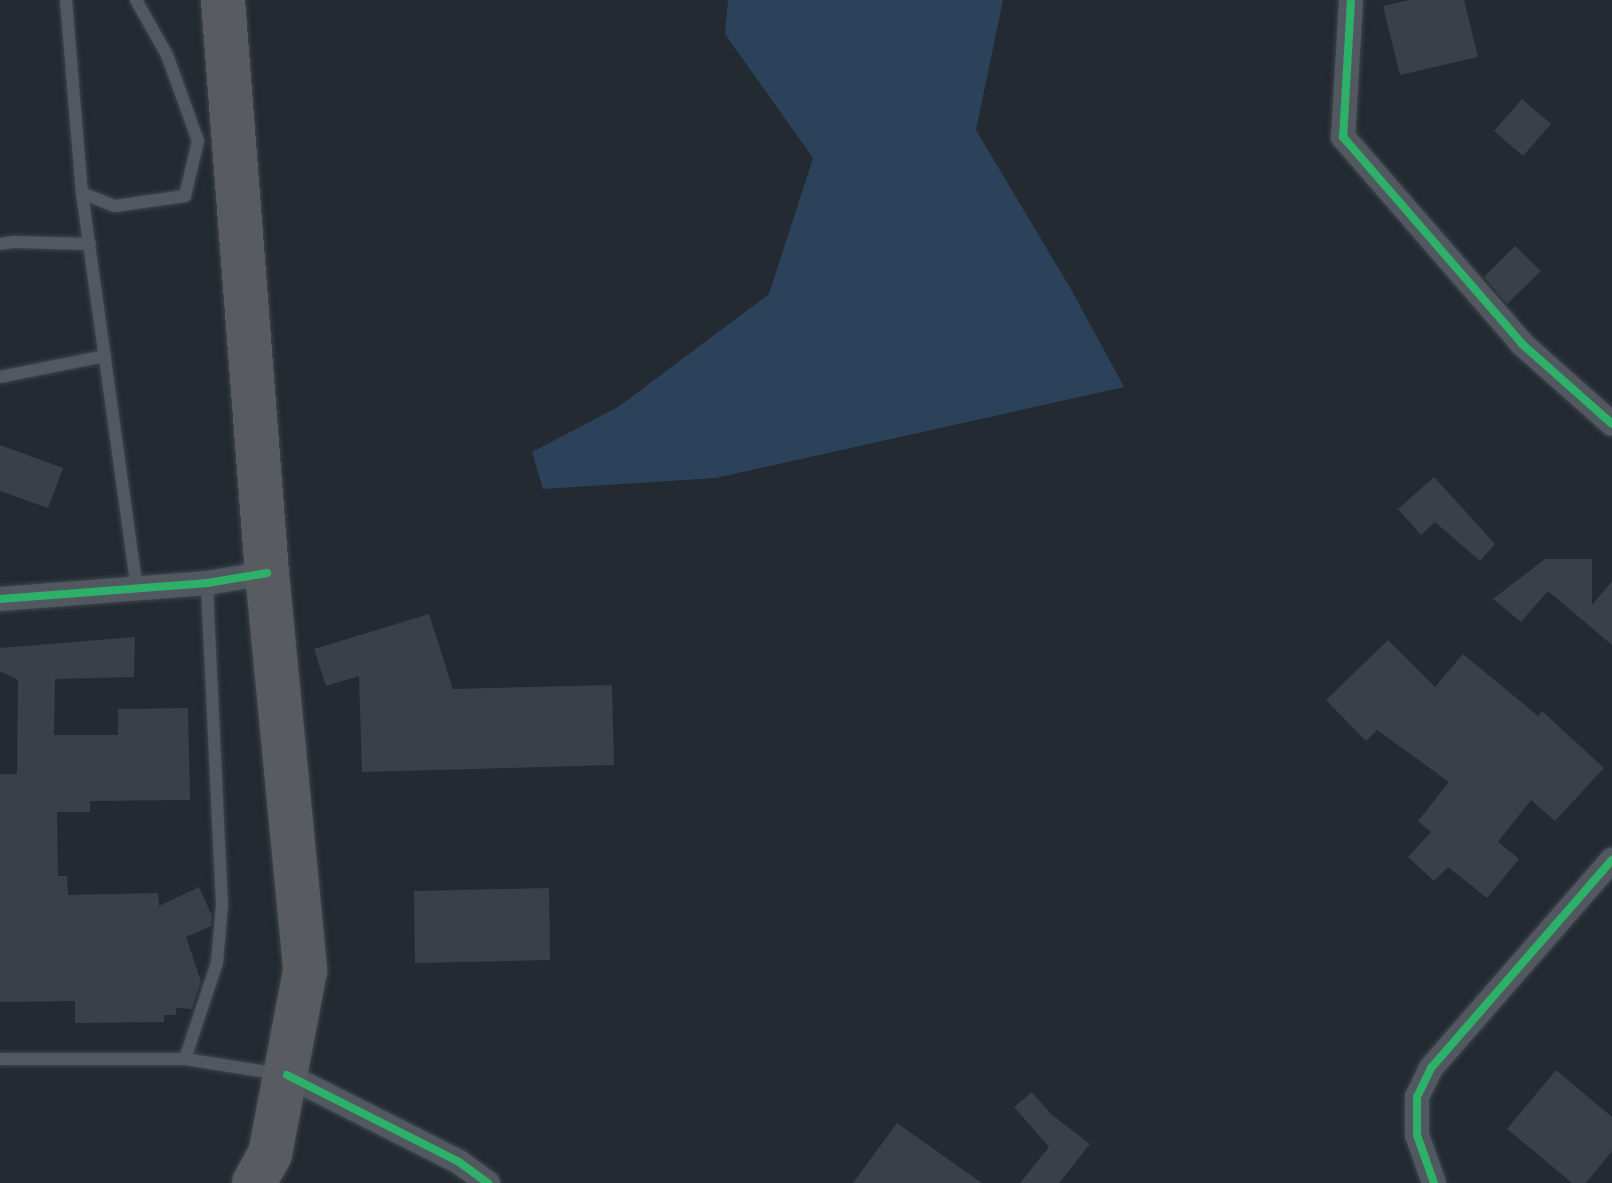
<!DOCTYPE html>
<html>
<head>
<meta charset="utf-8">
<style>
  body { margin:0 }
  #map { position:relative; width:1612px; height:1183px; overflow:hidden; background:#232a31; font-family:"Fira Sans",sans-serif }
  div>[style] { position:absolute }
  .water>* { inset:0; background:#2b425a }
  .building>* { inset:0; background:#3a4048 }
  .roads { filter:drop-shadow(0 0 2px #3f454a) drop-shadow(0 0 2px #3f454a) }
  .lane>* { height:12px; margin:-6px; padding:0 6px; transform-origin:6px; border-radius:6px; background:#525860 }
  .street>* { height:24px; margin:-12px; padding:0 12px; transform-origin:12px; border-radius:12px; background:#525860 }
  .highway>* { height:44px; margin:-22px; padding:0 22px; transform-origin:22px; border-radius:22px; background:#585b5f }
  .cycleway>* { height:8px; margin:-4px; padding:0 4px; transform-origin:4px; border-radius:4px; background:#2db169 }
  span { translate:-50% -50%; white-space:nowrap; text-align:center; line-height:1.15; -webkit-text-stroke:8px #16202b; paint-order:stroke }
</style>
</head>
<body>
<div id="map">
  <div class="water">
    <i style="clip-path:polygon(728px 0,1003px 0,976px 130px,1072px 291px,1124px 387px,716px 478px,543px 489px,532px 452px,618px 407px,769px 294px,813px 158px,725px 34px)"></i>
  </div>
  <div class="building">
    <i style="clip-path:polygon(1409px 0,1464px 0,1478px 57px,1400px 75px,1383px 6px)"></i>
    <i style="clip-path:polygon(1522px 99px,1551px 124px,1523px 156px,1494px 131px)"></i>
    <i style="clip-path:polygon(1515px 246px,1541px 271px,1507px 304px,1484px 277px)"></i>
    <i style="clip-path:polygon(0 445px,63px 468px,48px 508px,0 491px)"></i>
    <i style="clip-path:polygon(1434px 477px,1495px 544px,1480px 561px,1435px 522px,1421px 535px,1398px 509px)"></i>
    <i style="clip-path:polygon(1545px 559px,1592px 559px,1592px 605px,1612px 581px,1612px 645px,1548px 591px,1521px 622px,1493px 599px)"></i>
    <i style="clip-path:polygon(429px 614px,453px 689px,612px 685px,614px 765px,362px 772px,359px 676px,326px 686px,314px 649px)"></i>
    <i style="clip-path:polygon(135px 637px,134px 677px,55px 679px,54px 735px,118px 735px,118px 709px,188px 708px,190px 800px,90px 801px,90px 812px,57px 812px,58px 876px,67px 876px,68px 895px,158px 893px,159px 906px,199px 887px,212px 916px,211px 926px,186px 937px,201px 981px,192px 1009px,176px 1008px,176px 1015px,164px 1015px,164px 1022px,75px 1023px,75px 1001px,0 1002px,0 774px,17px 774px,18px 680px,0 671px,0 648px)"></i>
    <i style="clip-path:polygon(1388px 640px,1435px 687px,1463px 654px,1538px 716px,1542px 711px,1604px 768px,1555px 821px,1531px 800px,1498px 842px,1519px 859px,1487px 898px,1448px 867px,1434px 881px,1408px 857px,1431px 832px,1418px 821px,1449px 782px,1377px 730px,1366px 741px,1326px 700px)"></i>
    <i style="clip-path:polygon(549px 888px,550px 960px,415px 963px,414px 891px)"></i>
    <i style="clip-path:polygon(1556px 1070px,1612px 1117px,1612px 1151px,1586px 1183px,1572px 1183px,1507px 1129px)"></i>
    <i style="clip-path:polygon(1032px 1092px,1052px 1115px,1090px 1144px,1059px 1183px,1020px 1183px,1049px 1147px,1014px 1107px)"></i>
    <i style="clip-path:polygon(897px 1123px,982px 1183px,853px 1183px)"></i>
  </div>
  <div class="roads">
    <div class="lane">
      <i style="left:66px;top:0;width:194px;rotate:85.3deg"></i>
      <i style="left:82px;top:193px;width:399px;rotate:82.1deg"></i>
      <i style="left:82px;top:193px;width:35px;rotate:22deg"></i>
      <i style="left:115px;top:206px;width:71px;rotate:-8.1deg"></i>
      <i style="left:185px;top:196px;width:57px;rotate:-76.7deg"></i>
      <i style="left:198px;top:141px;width:91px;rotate:-109.8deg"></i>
      <i style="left:167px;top:55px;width:63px;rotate:-119.4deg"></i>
      <i style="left:0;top:244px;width:14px;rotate:-8deg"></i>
      <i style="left:14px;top:242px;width:76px;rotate:1.5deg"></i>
      <i style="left:0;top:377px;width:107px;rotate:-11.3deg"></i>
      <i style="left:0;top:1059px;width:185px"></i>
      <i style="left:185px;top:1059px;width:96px;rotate:9deg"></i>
      <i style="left:185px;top:1059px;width:101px;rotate:-71.6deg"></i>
      <i style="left:217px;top:963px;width:58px;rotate:-85.1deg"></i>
      <i style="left:222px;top:905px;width:322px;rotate:-92.7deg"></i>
    </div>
    <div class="street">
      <i style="left:1351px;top:0;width:137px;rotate:93.3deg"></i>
      <i style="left:1343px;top:137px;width:274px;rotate:49.1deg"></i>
      <i style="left:1522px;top:344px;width:120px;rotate:41.6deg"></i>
      <i style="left:0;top:599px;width:208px;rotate:-4.4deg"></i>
      <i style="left:207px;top:583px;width:61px;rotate:-9.5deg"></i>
      <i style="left:287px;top:1075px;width:193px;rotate:26.8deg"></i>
      <i style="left:459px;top:1162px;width:36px;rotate:36deg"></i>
      <i style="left:1434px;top:1183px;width:51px;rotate:-109.5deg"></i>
      <i style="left:1417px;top:1135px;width:38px;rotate:-90deg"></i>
      <i style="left:1417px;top:1097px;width:32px;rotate:-64deg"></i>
      <i style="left:1431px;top:1068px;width:276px;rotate:-49deg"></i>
    </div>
    <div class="highway">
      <i style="left:223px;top:0;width:575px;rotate:85.61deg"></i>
      <i style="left:267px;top:573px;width:400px;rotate:84.5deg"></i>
      <i style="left:305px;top:971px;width:186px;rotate:100.8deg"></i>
      <i style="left:270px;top:1154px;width:33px;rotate:119deg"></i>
    </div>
  </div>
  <div class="cycleway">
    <i style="left:1351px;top:0;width:137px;rotate:93.3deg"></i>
    <i style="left:1343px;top:137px;width:274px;rotate:49.1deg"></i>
    <i style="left:1522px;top:344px;width:120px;rotate:41.6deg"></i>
    <i style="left:0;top:599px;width:208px;rotate:-4.4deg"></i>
    <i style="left:207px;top:583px;width:61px;rotate:-9.5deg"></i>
    <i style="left:287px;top:1075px;width:193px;rotate:26.8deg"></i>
    <i style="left:459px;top:1162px;width:36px;rotate:36deg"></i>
    <i style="left:1434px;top:1183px;width:51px;rotate:-109.5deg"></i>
    <i style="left:1417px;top:1135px;width:38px;rotate:-90deg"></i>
    <i style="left:1417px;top:1097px;width:32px;rotate:-64deg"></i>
    <i style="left:1431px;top:1068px;width:276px;rotate:-49deg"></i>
  </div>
</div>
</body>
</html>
